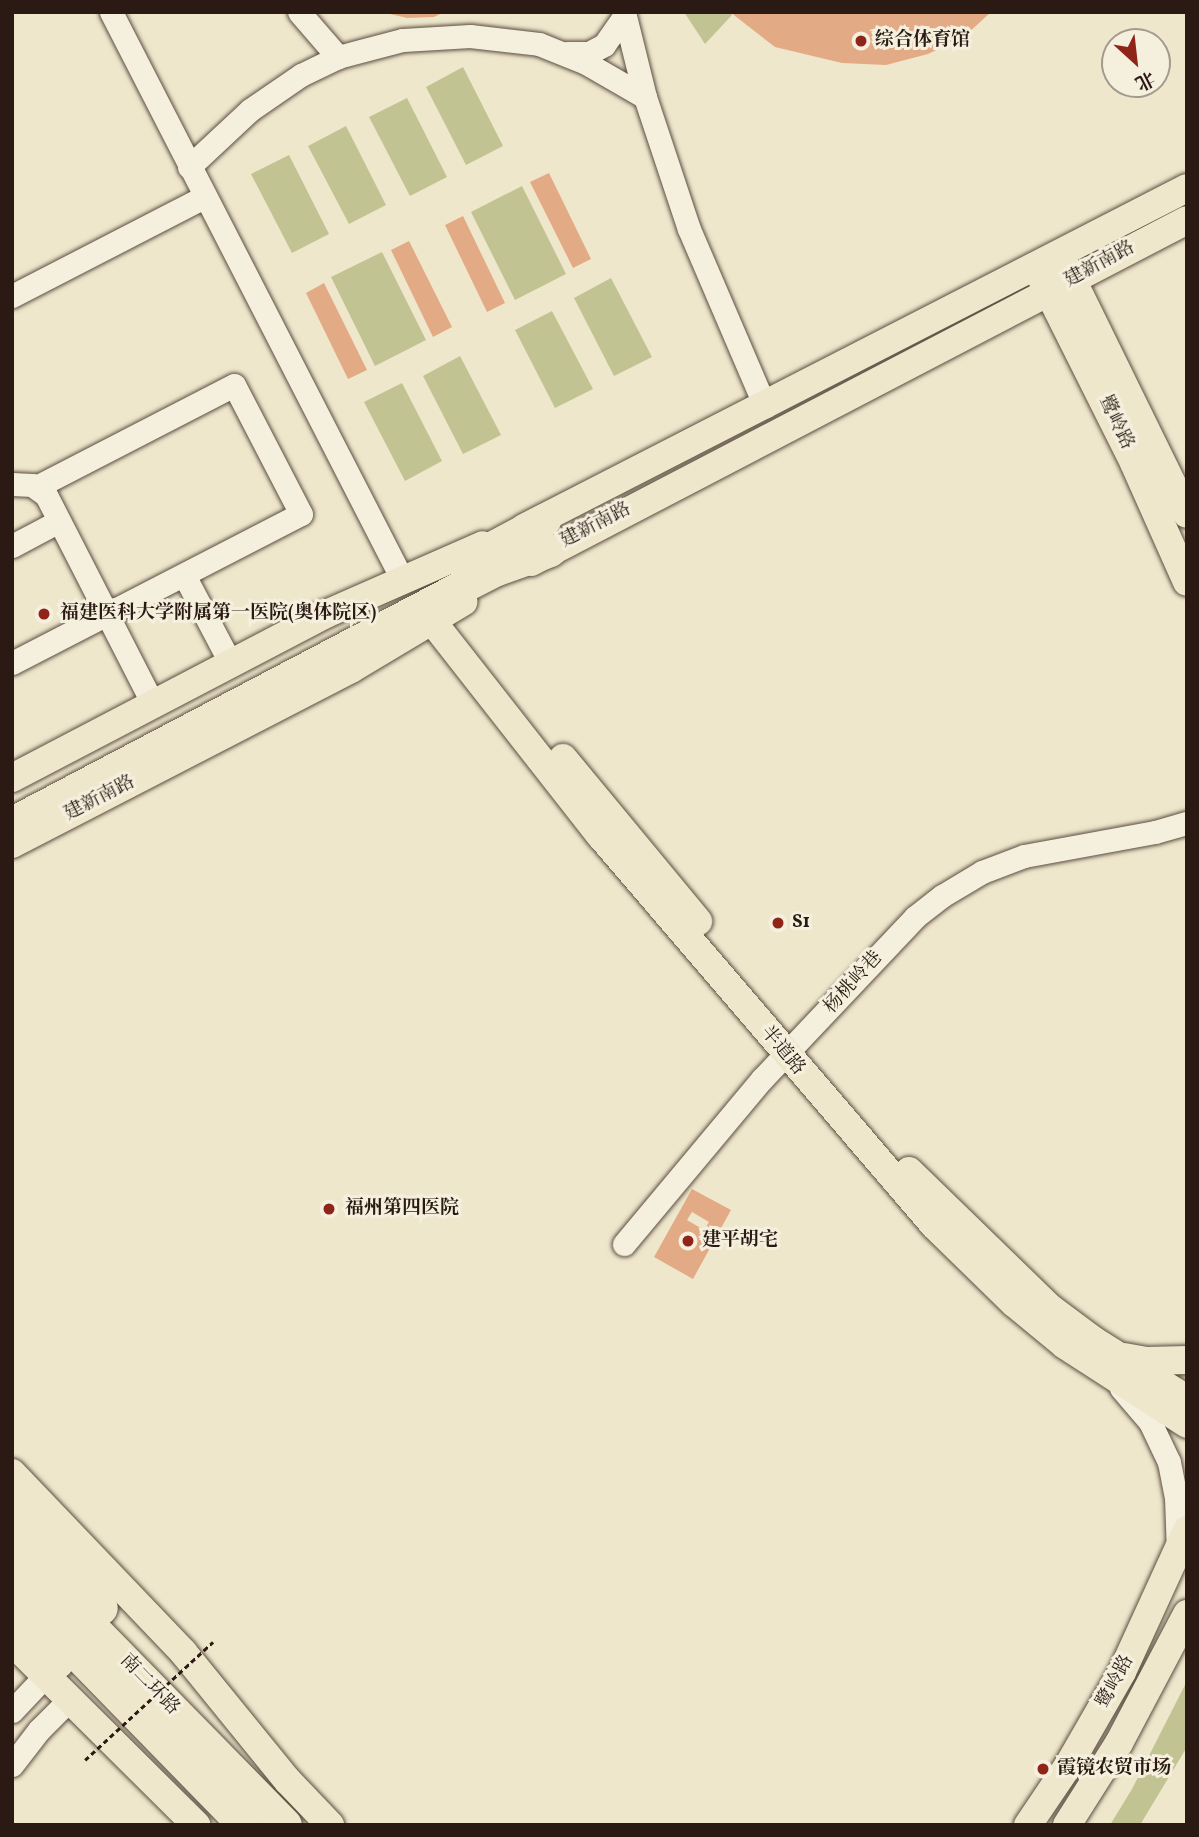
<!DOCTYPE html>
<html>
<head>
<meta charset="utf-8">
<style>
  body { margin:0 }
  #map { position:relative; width:1199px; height:1837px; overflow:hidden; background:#efe7cc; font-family:Vollkorn,"Noto Serif SC",serif }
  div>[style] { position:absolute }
  .green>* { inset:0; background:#c1c392 }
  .building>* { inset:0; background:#e2ab86 }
  .roads { filter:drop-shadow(0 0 2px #5b4d41) drop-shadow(0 0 2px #5b4d41) }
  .minor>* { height:23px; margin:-11.5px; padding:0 11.5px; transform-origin:11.5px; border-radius:11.5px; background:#f5efde }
  .major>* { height:28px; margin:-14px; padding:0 14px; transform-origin:14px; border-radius:14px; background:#efe7cc }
  .highway>* { height:33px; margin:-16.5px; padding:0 16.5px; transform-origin:16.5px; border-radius:16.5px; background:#efe7cc }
  .path-bridge>* { height:2.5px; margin-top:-1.25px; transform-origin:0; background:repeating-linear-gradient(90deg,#2a1a13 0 5px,transparent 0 8.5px) }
  .dots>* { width:19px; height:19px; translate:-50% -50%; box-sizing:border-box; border:4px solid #f5efde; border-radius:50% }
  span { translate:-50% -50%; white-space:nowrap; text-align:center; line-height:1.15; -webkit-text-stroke:6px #f5efde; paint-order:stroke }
  .poi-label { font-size:19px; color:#2a1a13; font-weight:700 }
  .left { translate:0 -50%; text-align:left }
  .street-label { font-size:19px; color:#2a1a13 }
  .frame { position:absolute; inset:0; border:14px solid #2a1a13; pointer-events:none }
  .north { position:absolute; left:1101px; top:28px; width:70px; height:70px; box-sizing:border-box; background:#f5efde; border:2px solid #a49a8d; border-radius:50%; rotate:153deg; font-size:19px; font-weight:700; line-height:28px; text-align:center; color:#2a1a13 }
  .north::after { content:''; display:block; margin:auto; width:24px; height:32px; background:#8f2418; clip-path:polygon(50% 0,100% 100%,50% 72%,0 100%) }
</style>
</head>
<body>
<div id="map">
  <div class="green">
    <i style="clip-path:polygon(684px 12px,730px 12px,732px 15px,705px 44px)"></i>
    <i style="clip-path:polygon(463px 67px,503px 146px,466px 165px,426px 87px)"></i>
    <i style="clip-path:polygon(407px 98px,447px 177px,410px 196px,369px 117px)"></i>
    <i style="clip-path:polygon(346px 126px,386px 205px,349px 224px,308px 146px)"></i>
    <i style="clip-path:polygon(289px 155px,329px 234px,292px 253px,251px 174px)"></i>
    <i style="clip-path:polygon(522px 186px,566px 274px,515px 300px,471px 212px)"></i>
    <i style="clip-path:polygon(382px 252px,426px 340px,375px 366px,331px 277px)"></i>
    <i style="clip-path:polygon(611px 278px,652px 357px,614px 376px,574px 298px)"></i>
    <i style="clip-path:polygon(552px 311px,593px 389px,555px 408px,515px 330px)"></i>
    <i style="clip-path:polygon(460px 356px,501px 435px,463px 454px,423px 376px)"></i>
    <i style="clip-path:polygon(402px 383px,442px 461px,405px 481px,364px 402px)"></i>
    <i style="clip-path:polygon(1187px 1681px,1187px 1747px,1140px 1825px,1110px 1825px,1132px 1789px)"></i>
  </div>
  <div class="building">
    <i style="clip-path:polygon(382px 12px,444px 12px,434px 17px,407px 18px)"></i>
    <i style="clip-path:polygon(730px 12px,991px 12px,965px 36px,928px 54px,886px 65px,842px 63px,775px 47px)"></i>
    <i style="clip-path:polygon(549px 173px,591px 259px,573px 268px,530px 182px)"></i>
    <i style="clip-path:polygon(463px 216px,505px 303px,487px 312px,445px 225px)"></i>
    <i style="clip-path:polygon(409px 241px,452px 327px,433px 337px,391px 250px)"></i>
    <i style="clip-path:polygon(324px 283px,367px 370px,348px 379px,306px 293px)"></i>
    <i style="clip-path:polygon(evenodd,692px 1189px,731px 1210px,693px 1279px,654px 1257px,692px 1189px,692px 1212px,709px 1222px,704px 1230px,687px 1220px,692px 1212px)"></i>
  </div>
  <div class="roads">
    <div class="minor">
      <i style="left:111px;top:12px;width:637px;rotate:62.83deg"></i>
      <i style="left:299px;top:12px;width:60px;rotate:49.1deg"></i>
      <i style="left:624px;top:12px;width:88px;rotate:76.1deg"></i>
      <i style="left:645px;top:97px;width:139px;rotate:71.6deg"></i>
      <i style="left:689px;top:229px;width:193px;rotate:66.8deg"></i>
      <i style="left:567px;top:53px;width:22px"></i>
      <i style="left:589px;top:53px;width:17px;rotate:-28deg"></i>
      <i style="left:604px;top:45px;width:35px;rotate:-55deg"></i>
      <i style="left:189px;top:167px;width:83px;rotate:-43.1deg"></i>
      <i style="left:250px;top:110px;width:62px;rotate:-34.5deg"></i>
      <i style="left:301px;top:75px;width:41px;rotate:-25.9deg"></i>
      <i style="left:338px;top:57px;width:67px;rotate:-14.7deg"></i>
      <i style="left:403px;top:40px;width:67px;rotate:-3.4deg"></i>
      <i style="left:470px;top:36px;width:69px;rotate:6.6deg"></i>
      <i style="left:539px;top:44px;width:51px;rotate:22deg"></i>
      <i style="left:586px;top:63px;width:68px;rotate:30deg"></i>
      <i style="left:12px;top:296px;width:216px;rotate:-27.3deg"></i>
      <i style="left:12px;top:484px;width:20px;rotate:3deg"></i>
      <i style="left:32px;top:485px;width:17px;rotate:36deg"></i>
      <i style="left:46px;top:495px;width:235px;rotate:62.9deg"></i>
      <i style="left:12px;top:546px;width:53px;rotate:-28deg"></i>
      <i style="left:184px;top:575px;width:101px;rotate:62.2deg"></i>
      <i style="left:12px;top:663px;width:325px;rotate:-27.3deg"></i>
      <i style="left:301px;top:514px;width:145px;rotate:-117.4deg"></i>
      <i style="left:234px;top:385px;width:223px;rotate:152.7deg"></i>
      <i style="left:624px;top:1244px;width:215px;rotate:-50.1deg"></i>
      <i style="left:762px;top:1079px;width:223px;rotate:-46.6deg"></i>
      <i style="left:915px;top:917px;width:34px;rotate:-38deg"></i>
      <i style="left:942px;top:896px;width:47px;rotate:-31deg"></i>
      <i style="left:982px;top:872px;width:45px;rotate:-20.9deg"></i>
      <i style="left:1024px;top:856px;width:133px;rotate:-10.4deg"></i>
      <i style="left:1155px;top:832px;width:33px;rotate:-16deg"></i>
      <i style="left:1121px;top:1388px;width:45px;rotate:49.5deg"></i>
      <i style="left:1150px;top:1422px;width:44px;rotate:64.6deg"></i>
      <i style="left:1169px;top:1462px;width:36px;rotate:79deg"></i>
      <i style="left:1176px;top:1497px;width:54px;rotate:87.9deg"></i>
      <i style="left:12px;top:1711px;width:50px;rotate:-46.6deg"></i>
      <i style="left:12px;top:1765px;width:44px;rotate:-52.4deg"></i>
      <i style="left:39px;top:1730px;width:44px;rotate:-45deg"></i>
    </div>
    <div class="major">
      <i style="left:1065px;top:265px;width:277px;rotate:63.9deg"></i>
      <i style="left:1040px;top:275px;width:210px;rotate:63.4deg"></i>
      <i style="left:1134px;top:463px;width:130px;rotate:66deg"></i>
      <i style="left:524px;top:528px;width:745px;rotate:-27.15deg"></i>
      <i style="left:531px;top:562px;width:740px;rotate:-27.53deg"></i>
      <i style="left:432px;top:621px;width:272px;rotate:51.9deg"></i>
      <i style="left:600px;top:835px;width:513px;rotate:49.42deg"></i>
      <i style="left:934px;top:1225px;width:112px;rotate:44.3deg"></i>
      <i style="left:1014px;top:1303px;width:66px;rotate:39.5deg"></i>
      <i style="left:1065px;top:1345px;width:145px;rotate:32.9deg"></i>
      <i style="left:563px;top:758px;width:212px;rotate:50.4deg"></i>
      <i style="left:12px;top:778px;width:354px;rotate:-27.6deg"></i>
      <i style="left:326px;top:614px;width:171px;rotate:-23.7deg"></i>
      <i style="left:12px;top:844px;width:382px;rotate:-27.3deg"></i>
      <i style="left:351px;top:669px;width:131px;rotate:-30.9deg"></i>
      <i style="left:909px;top:1171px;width:197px;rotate:44.2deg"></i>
      <i style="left:1050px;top:1308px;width:54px;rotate:36.7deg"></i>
      <i style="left:1093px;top:1340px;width:111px;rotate:32.1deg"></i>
      <i style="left:1124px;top:1357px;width:23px;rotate:10deg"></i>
      <i style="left:1147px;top:1361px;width:40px;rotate:-1.4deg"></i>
      <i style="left:12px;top:1473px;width:248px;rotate:46.3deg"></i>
      <i style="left:183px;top:1652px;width:166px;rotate:50.9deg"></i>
      <i style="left:288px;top:1781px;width:61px;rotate:46.3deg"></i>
      <i style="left:12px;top:1642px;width:260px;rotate:44.8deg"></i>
      <i style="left:1028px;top:1825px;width:71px;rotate:-55.9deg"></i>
      <i style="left:1068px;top:1766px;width:108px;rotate:-60.1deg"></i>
      <i style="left:1122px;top:1672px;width:156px;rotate:-65.4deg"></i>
      <i style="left:1067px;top:1825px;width:97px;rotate:-57.6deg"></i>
      <i style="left:1119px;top:1743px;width:146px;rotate:-62.2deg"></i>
    </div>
    <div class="highway">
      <i style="left:463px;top:563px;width:92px;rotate:-28deg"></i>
      <i style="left:12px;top:823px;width:512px;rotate:-27.72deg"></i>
      <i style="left:465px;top:585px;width:36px;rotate:-27deg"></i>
      <i style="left:497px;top:569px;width:56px;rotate:-19.7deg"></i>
      <i style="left:12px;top:1506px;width:135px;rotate:48.9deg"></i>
      <i style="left:12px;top:1546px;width:390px;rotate:45.6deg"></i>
      <i style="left:12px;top:1587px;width:332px;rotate:45.7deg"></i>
      <i style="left:12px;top:1622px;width:60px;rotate:41.6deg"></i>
    </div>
  </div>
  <div class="path-bridge">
    <i style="left:85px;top:1760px;width:174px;rotate:-42.7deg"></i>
  </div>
  <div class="dots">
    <i style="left:861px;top:41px;background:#8f2418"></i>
    <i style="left:44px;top:614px;background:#8f2418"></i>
    <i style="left:778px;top:923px;background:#8f2418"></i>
    <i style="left:329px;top:1209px;background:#8f2418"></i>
    <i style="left:688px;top:1241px;background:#8f2418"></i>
    <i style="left:1043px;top:1769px;background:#8f2418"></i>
  </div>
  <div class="poi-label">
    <span class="left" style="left:875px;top:41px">综合体育馆</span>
    <span class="left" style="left:60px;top:614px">福建医科大学附属第一医院(奥体院区)</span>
    <span class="left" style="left:792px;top:923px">S1</span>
    <span class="left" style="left:345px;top:1209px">福州第四医院</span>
    <span class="left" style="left:702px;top:1241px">建平胡宅</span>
    <span class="left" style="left:1057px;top:1769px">霞镜农贸市场</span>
  </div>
  <div class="street-label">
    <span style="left:1100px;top:265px;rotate:-28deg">建新南路</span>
    <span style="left:1115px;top:423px;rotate:64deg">鹭岭路</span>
    <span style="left:596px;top:526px;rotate:-27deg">建新南路</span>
    <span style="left:100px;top:799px;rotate:-27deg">建新南路</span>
    <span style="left:854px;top:983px;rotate:-48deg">杨桃岭巷</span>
    <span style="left:782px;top:1051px;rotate:50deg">半道路</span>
    <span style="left:1116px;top:1682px;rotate:-62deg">鹭岭路</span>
    <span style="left:149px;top:1685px;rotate:46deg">南二环路</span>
  </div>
  <div class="frame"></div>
  <div class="north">北</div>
</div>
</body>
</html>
